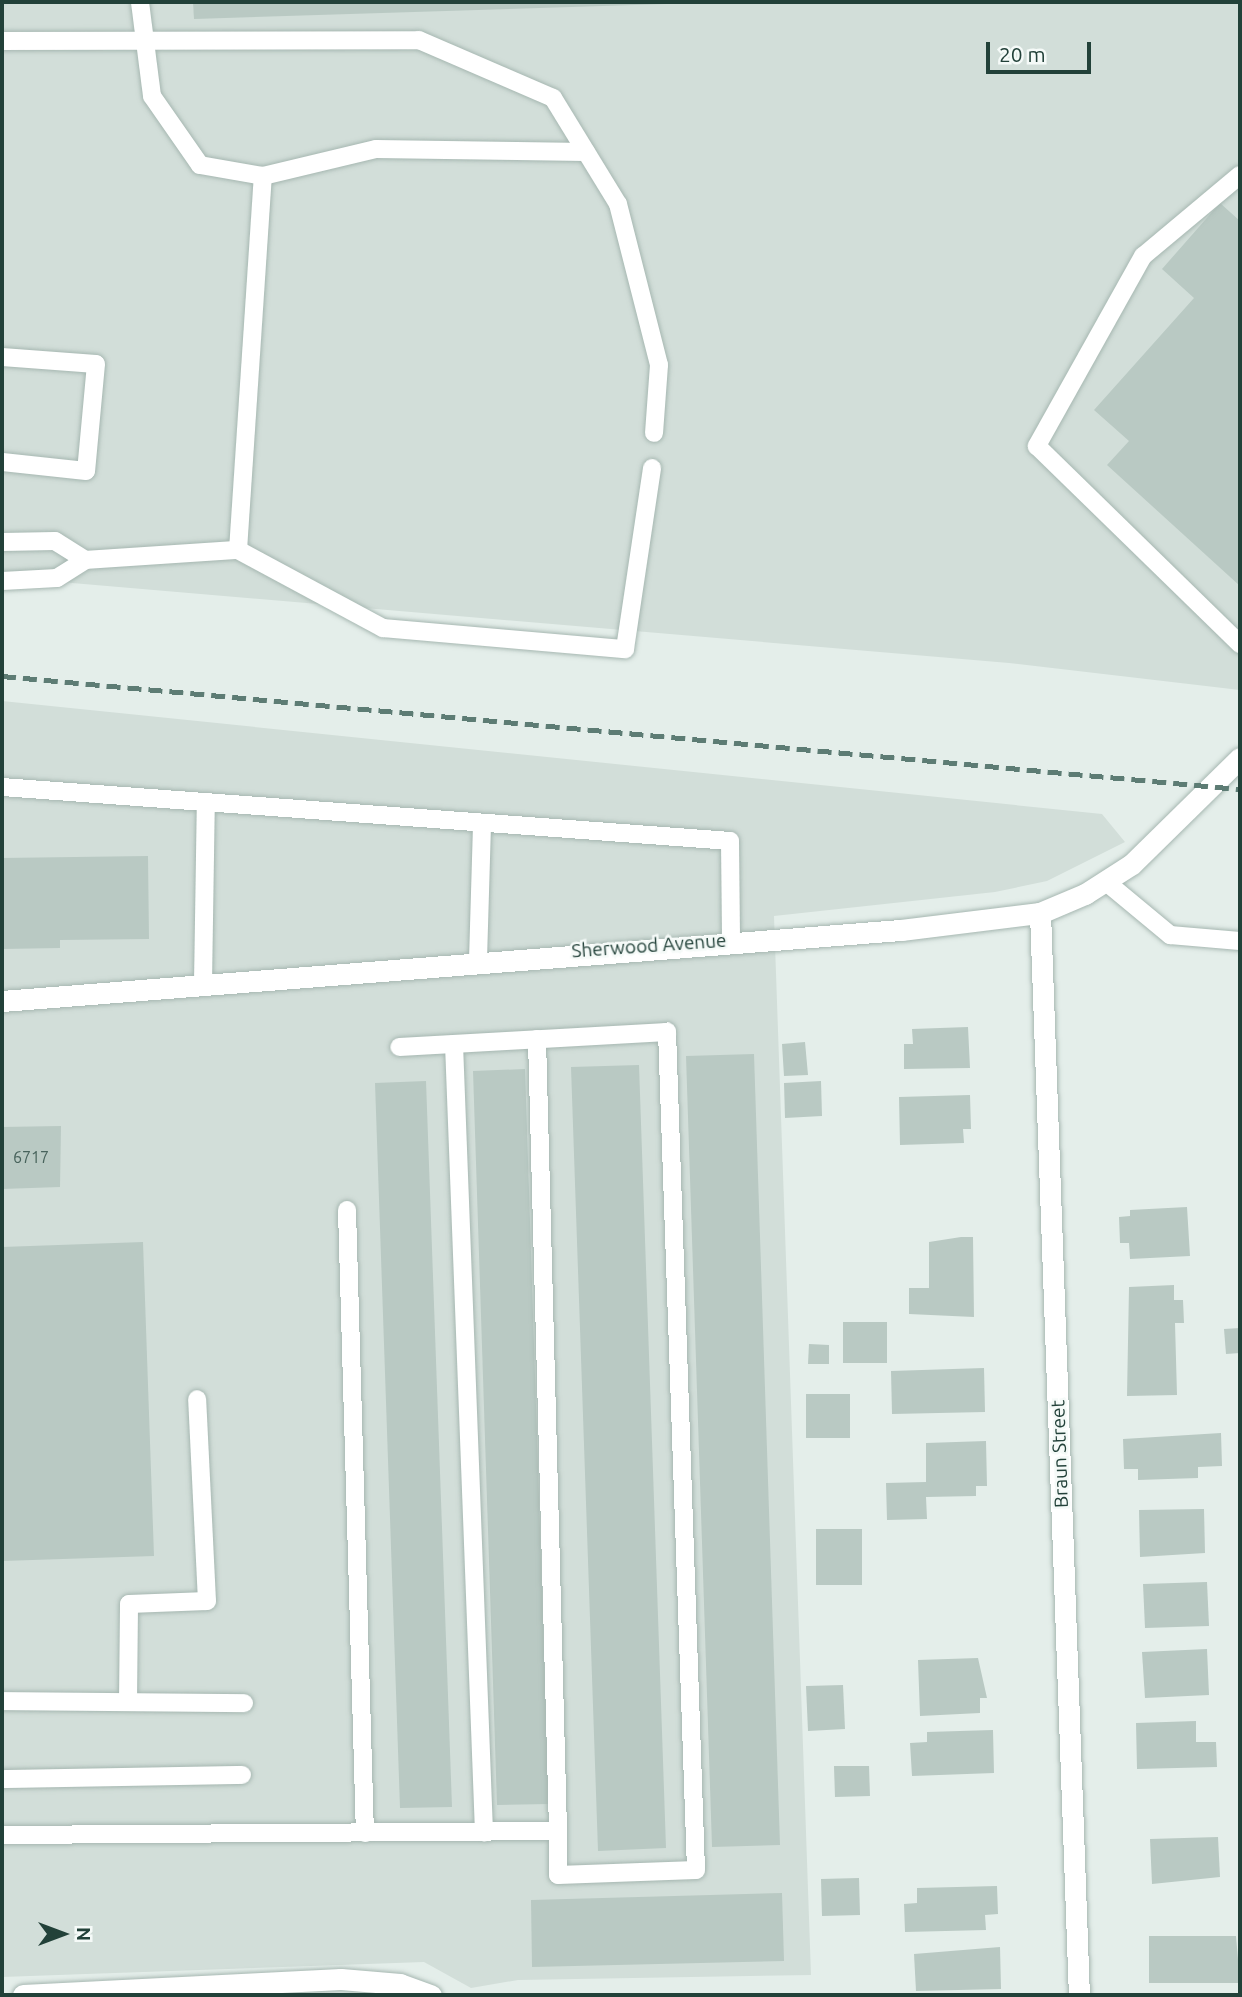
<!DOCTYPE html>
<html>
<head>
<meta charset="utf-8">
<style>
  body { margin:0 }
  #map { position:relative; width:1242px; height:1997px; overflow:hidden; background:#e4eeea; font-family:Ubuntu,sans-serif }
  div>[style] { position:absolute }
  .built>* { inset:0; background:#d2ded9 }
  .building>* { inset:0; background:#b9c9c3 }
  .roads { filter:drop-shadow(0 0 2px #a6b7b1) drop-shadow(0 0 2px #a6b7b1) }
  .service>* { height:18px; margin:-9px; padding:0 9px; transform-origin:9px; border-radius:9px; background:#fff }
  .minor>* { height:21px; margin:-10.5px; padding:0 10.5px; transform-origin:10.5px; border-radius:10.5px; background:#fff }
  .tertiary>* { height:21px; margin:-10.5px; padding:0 10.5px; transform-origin:10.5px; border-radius:10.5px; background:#fff }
  .rail>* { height:5px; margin-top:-2.5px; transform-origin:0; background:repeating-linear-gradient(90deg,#5d7c74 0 14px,transparent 0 21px) }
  span { translate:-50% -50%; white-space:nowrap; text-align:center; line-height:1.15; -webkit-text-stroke:5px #f5faf8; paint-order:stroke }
  .number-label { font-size:16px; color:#48635c }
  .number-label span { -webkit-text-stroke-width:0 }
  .street-label { font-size:19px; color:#224139 }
  .frame { position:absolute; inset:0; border:4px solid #224139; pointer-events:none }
  .north { position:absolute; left:28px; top:1899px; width:70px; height:70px; -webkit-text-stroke:5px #f5faf8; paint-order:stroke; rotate:90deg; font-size:19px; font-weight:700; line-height:28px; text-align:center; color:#224139 }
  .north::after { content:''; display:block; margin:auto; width:24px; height:32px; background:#224139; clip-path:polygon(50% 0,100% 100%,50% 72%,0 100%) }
  .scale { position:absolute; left:986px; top:42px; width:105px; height:32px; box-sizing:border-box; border:4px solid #224139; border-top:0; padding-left:9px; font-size:21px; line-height:24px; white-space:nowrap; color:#224139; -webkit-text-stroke:5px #f5faf8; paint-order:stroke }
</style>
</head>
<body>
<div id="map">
  <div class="built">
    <i style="clip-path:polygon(2px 2px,1240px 2px,1240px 690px,1009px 663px,2px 577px)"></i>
    <i style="clip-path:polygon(2px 701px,1102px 814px,1125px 842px,1047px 881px,995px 892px,774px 916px,811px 1975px,518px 1980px,471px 1988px,424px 1962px,2px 1977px)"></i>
  </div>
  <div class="building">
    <i style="clip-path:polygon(193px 2px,666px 2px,666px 4px,194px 19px)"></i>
    <i style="clip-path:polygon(1220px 203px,1240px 221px,1240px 586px,1107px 465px,1129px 441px,1094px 410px,1194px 298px,1162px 269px)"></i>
    <i style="clip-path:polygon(148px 856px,149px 939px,60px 940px,60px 948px,2px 949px,2px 858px)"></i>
    <i style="clip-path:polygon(968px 1027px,970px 1068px,904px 1069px,904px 1044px,913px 1044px,912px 1029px)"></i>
    <i style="clip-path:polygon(805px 1042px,808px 1075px,784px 1076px,782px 1044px)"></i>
    <i style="clip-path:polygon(754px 1054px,780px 1845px,712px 1847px,686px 1056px)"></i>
    <i style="clip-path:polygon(639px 1065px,666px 1848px,598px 1851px,571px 1067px)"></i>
    <i style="clip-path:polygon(525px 1069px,549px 1804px,497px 1805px,473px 1071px)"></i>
    <i style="clip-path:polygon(426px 1081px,452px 1807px,400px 1808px,375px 1083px)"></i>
    <i style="clip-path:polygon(821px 1081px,822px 1116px,785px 1118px,784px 1083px)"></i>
    <i style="clip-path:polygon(970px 1095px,971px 1129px,963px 1129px,964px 1143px,900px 1145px,899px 1097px)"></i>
    <i style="clip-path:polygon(61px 1126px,60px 1187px,2px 1189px,2px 1127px)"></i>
    <i style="clip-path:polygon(1187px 1207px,1190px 1256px,1130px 1259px,1129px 1243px,1120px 1243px,1119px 1217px,1130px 1216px,1130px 1210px)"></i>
    <i style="clip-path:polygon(961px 1237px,973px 1237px,974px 1317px,909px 1314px,909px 1288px,929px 1288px,929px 1242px)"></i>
    <i style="clip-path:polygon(143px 1242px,154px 1556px,2px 1561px,2px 1247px)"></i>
    <i style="clip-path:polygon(1174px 1285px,1174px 1300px,1183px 1300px,1184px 1323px,1175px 1323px,1177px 1395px,1127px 1396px,1129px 1287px)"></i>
    <i style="clip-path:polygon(843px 1322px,887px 1322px,887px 1363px,843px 1363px)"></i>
    <i style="clip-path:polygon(1240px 1328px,1240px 1353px,1226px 1354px,1224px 1329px)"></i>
    <i style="clip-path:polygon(809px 1344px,829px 1345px,829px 1364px,808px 1364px)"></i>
    <i style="clip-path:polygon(984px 1368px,985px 1412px,892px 1414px,891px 1371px)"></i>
    <i style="clip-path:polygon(806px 1394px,850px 1394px,850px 1438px,806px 1438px)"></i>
    <i style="clip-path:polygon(1221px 1433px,1222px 1466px,1198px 1467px,1198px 1478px,1138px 1480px,1138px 1469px,1124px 1469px,1123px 1439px)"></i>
    <i style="clip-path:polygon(986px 1441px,987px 1486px,976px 1486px,976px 1496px,926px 1497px,927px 1519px,887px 1520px,886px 1483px,926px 1482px,926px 1443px)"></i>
    <i style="clip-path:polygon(1204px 1509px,1205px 1553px,1140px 1557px,1139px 1510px)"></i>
    <i style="clip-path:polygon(816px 1529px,862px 1529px,862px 1585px,816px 1585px)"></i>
    <i style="clip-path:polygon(1207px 1582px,1209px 1626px,1145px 1628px,1143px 1584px)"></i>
    <i style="clip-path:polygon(1207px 1649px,1209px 1695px,1145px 1698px,1142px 1652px)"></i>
    <i style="clip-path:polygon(978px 1658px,987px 1698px,980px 1698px,980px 1713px,920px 1716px,918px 1660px)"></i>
    <i style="clip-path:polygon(843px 1685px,845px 1729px,808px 1731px,806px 1686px)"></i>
    <i style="clip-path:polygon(1196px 1721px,1196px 1742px,1216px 1742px,1217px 1767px,1137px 1769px,1136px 1723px)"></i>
    <i style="clip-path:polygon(993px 1730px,994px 1773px,912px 1776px,910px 1743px,927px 1742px,927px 1732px)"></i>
    <i style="clip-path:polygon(834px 1766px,869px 1766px,870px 1796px,835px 1797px)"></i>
    <i style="clip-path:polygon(1218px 1837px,1220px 1877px,1152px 1884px,1150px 1839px)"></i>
    <i style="clip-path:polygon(859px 1878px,860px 1915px,822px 1916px,821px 1879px)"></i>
    <i style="clip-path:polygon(997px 1886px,998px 1914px,985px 1915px,986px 1930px,905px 1932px,904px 1904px,917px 1903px,917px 1888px)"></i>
    <i style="clip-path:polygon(782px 1893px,784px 1961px,532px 1967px,531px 1900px)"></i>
    <i style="clip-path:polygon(1149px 1936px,1236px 1936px,1240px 1983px,1149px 1983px)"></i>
    <i style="clip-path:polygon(1000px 1947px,1001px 1989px,916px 1991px,914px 1954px)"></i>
  </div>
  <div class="roads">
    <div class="service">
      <i style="left:2px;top:41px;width:417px;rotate:-0.1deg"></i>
      <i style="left:419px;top:40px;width:146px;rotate:23.4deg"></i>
      <i style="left:553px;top:98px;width:124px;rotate:58.5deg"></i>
      <i style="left:618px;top:204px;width:166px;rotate:75.7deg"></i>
      <i style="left:659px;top:365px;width:68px;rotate:94.2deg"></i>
      <i style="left:1240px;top:175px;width:126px;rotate:140.1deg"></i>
      <i style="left:1143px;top:256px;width:218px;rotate:119.2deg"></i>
      <i style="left:1037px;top:446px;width:284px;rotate:44.3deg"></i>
      <i style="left:263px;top:176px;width:116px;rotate:-13.4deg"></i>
      <i style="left:376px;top:149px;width:210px;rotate:0.8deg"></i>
      <i style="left:2px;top:357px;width:94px;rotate:4.3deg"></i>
      <i style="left:96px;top:364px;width:107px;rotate:95.3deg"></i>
      <i style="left:86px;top:471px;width:84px;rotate:-173.9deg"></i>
      <i style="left:2px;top:542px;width:53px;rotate:-1.1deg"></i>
      <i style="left:55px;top:541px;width:36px;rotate:32deg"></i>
      <i style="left:238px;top:550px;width:165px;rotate:28.3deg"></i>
      <i style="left:383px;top:628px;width:243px;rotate:5deg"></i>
      <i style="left:625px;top:649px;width:183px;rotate:-81.5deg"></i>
      <i style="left:2px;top:581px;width:55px;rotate:-3.1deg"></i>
      <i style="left:57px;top:578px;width:34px;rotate:-32deg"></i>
      <i style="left:86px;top:560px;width:152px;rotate:-3.8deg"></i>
      <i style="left:238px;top:550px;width:375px;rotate:-86.2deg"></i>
      <i style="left:263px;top:176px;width:64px;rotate:-170.1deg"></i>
      <i style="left:200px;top:165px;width:84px;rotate:-124.8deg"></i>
      <i style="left:152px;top:96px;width:95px;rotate:-97.3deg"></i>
      <i style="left:2px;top:787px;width:730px;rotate:4.24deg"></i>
      <i style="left:730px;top:841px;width:99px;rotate:89.4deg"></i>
      <i style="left:1105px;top:881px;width:85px;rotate:39.7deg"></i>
      <i style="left:1170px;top:935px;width:70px;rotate:4.9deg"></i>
      <i style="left:478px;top:960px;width:137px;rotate:-88.3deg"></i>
      <i style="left:203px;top:983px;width:181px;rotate:-89.1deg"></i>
      <i style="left:537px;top:1039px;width:792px;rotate:88.48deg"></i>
      <i style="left:454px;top:1044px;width:789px;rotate:87.82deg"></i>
      <i style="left:347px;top:1210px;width:623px;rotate:88.35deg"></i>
      <i style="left:2px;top:1701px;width:242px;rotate:0.5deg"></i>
      <i style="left:128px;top:1702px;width:98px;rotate:-89.4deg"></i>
      <i style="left:129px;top:1604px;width:78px;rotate:-2.2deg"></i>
      <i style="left:207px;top:1601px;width:202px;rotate:-92.8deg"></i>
      <i style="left:2px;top:1779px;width:240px;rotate:-1deg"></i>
      <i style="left:2px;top:1835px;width:556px;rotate:-0.41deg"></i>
      <i style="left:558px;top:1831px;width:44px;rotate:90deg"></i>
      <i style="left:558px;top:1875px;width:138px;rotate:-2.1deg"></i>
      <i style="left:696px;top:1870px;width:839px;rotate:-91.98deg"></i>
      <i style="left:667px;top:1032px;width:268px;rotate:176.8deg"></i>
    </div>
    <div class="minor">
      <i style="left:1040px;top:913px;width:1083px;rotate:87.94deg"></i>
      <i style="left:23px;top:1995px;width:318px;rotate:-2.9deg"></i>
      <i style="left:341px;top:1979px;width:59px;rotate:4.8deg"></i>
      <i style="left:400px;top:1984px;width:33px;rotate:20deg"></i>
    </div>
    <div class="tertiary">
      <i style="left:2px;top:1001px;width:902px;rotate:-4.52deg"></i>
      <i style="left:901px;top:930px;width:140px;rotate:-7deg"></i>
      <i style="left:1040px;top:913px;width:49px;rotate:-22.9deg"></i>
      <i style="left:1085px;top:894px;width:56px;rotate:-32.6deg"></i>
      <i style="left:1132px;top:864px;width:151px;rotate:-44.5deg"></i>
    </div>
  </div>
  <div class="rail">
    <i style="left:2px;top:676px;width:1243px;rotate:5.22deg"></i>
  </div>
  <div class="number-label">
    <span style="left:31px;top:1157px">6717</span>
  </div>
  <div class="street-label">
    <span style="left:649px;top:946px;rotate:-4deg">Sherwood Avenue</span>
    <span style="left:1060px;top:1454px;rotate:-92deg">Braun Street</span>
  </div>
  <div class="frame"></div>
  <div class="north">N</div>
  <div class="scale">20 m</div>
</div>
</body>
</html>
